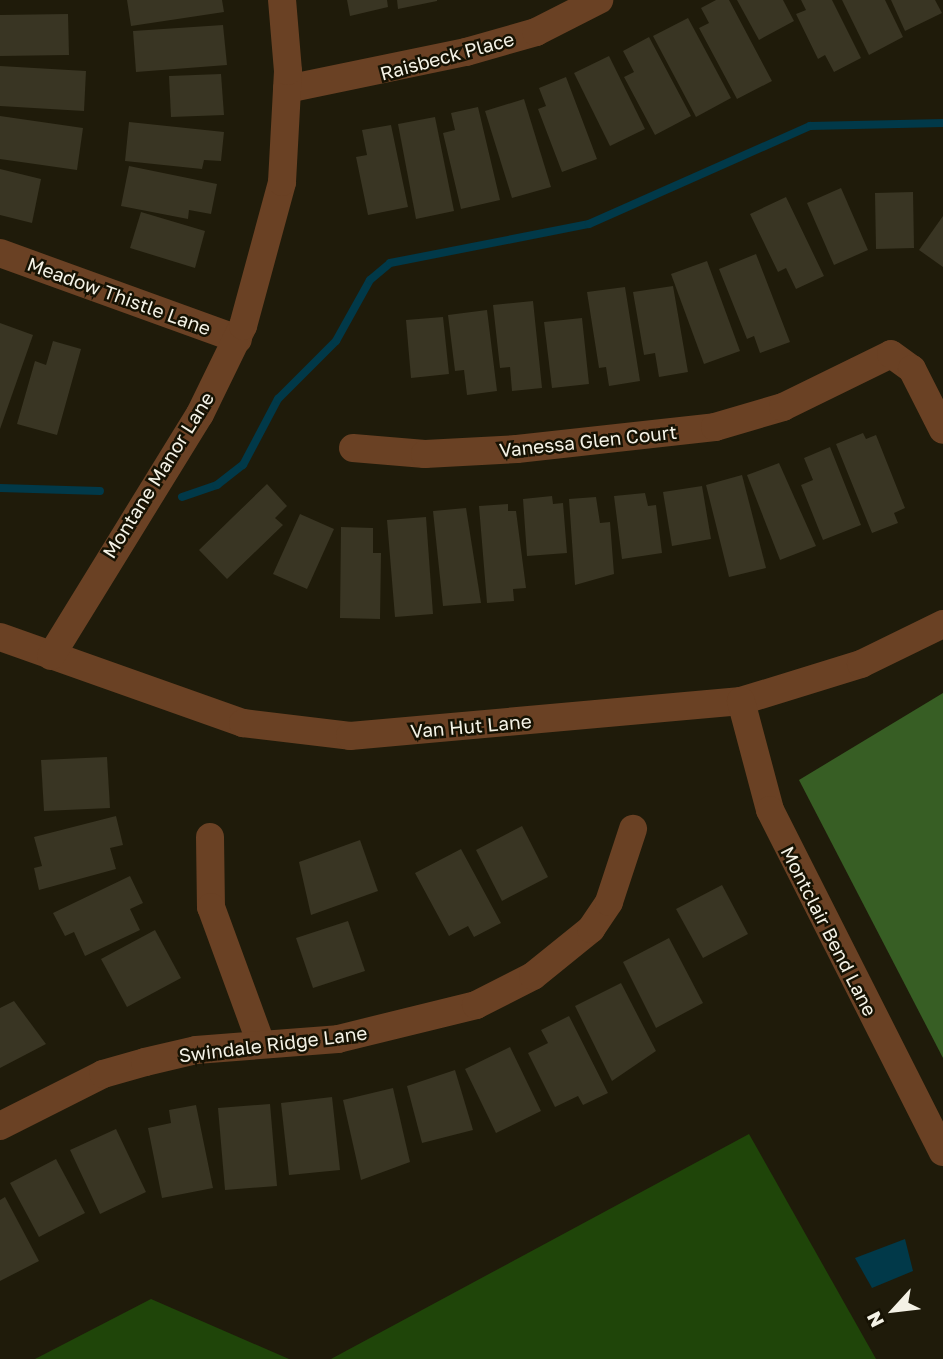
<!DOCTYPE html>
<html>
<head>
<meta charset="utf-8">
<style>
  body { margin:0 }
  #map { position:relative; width:943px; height:1359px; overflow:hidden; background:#1f1b0a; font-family:"Golos Text",sans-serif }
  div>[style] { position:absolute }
  .green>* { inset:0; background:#1f4509 }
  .forest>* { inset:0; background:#375e24 }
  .water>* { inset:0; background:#013949 }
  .stream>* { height:8px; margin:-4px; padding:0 4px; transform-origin:4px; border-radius:4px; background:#013949 }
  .building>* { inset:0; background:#393523 }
  .minor>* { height:28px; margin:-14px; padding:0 14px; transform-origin:14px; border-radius:14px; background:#6a4124 }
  span { translate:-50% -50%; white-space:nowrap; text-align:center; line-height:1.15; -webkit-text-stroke:5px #161203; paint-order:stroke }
  .street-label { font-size:19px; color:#f4f2e6 }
  .north { position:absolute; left:859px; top:1275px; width:70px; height:70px; -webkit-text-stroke:5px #161203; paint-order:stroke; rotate:243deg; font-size:19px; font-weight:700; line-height:28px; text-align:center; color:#f4f2e6 }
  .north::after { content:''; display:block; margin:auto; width:24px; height:32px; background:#f4f2e6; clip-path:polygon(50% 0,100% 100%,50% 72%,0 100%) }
</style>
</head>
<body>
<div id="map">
  <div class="green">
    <i style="clip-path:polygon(749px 1134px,876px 1359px,331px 1359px)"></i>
    <i style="clip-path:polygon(151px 1299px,289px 1359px,35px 1359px)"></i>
  </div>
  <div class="forest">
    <i style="clip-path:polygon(943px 693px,943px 1058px,799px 780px)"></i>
  </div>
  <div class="water">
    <i style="clip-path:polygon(905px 1239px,913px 1271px,872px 1288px,855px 1258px)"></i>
  </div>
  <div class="stream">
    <i style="left:0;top:488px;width:100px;rotate:1.7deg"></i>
    <i style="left:182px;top:497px;width:37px;rotate:-19deg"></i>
    <i style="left:217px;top:485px;width:33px;rotate:-38deg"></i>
    <i style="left:243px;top:465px;width:75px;rotate:-62.1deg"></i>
    <i style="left:278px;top:399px;width:82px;rotate:-45deg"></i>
    <i style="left:336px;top:341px;width:70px;rotate:-60.9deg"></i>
    <i style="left:370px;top:280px;width:26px;rotate:-40deg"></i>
    <i style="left:390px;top:263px;width:203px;rotate:-11.1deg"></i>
    <i style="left:589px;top:224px;width:242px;rotate:-23.9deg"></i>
    <i style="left:810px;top:126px;width:133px;rotate:-1.3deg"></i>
  </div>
  <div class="building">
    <i style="clip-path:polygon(127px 0,222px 0,224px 12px,131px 26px)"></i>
    <i style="clip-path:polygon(347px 0,387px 0,388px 7px,350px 16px)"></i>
    <i style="clip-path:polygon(397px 0,437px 0,437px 1px,398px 9px)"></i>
    <i style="clip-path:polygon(716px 0,729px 0,772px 81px,737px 99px,699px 28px,709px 23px,701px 8px)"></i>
    <i style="clip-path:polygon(737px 0,783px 0,794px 21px,759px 40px)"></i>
    <i style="clip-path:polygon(801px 0,832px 0,861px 58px,834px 72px,825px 55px,818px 59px,796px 14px,806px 10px)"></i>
    <i style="clip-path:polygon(842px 0,885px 0,903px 37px,869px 55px)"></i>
    <i style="clip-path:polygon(891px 0,935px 0,942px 13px,905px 31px)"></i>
    <i style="clip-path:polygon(68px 14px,69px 55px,0 56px,0 15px)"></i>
    <i style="clip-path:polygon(688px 18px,731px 98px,696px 117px,653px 36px)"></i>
    <i style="clip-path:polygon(223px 25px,227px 65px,136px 72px,133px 31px)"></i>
    <i style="clip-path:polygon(649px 37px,691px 116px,655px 135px,624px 77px,634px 72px,623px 51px)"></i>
    <i style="clip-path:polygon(609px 56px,645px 129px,610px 146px,574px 73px)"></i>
    <i style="clip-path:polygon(0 66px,86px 71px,84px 111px,0 106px)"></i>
    <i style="clip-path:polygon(221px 74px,224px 115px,171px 117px,169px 76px)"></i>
    <i style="clip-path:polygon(566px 77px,597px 159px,562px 172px,538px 109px,546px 106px,539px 88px)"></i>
    <i style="clip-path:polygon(524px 99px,551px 187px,512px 198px,485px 111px)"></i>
    <i style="clip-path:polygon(478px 107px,500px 200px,461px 209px,443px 133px,455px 130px,451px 113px)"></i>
    <i style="clip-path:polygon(0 116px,83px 128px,77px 170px,0 159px)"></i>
    <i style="clip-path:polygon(435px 117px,454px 211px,416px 219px,398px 124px)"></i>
    <i style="clip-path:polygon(129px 122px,224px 132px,221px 161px,204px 160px,202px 169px,125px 161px)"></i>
    <i style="clip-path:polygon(391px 125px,408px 207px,368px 215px,356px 157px,367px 155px,362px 130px)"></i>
    <i style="clip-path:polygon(129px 166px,217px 184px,211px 214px,189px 210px,188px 219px,121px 206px)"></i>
    <i style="clip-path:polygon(0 169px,41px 179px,32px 223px,0 215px)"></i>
    <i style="clip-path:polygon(841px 188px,868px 250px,834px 265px,807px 203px)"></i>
    <i style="clip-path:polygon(913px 192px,914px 248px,876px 249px,875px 193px)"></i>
    <i style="clip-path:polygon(786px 197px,824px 276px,796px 289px,786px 268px,778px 272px,750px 214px)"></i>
    <i style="clip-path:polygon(141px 212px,205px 231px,195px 268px,130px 248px)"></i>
    <i style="clip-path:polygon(943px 216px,943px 267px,919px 250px)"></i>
    <i style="clip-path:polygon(756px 254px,790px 342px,760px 353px,754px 336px,747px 339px,719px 269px)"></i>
    <i style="clip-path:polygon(707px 261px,740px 351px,704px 364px,671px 274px)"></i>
    <i style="clip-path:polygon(673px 286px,688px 372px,659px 377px,655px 353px,644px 355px,633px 292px)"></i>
    <i style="clip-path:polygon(625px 287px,640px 381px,609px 386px,606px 367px,599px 368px,587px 292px)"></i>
    <i style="clip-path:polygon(533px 301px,542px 388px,512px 391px,510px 367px,500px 368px,493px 305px)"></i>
    <i style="clip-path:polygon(487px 310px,497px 391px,467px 395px,464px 370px,455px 371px,448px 315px)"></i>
    <i style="clip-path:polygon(443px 317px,449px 374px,411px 378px,406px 320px)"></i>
    <i style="clip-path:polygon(582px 318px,589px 384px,552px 388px,544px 322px)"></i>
    <i style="clip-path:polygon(0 323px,33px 335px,0 429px)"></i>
    <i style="clip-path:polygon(53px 341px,81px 349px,57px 435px,17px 424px,35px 361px,46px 365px)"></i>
    <i style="clip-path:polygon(863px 433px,866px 439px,876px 435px,905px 508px,894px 513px,898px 523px,872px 533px,836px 444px)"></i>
    <i style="clip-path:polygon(830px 447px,861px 525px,823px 540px,801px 485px,813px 480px,804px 458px)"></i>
    <i style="clip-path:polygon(779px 463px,816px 546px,780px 560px,747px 475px)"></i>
    <i style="clip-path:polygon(742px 475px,766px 568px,729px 577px,706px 485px)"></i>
    <i style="clip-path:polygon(267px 484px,287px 506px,275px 518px,283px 525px,227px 579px,199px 550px)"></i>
    <i style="clip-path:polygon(702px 486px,711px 539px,672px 546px,663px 492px)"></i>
    <i style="clip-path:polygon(645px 493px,648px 506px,656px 505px,662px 553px,622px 559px,614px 496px)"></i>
    <i style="clip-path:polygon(552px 496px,553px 504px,563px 503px,567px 553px,527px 556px,523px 499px)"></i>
    <i style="clip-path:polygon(596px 497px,600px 523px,610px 522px,614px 574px,575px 585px,569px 499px)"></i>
    <i style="clip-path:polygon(508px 504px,508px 511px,516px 511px,526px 588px,513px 589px,514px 601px,487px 603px,479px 506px)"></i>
    <i style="clip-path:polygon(466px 508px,481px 603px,443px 606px,433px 511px)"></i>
    <i style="clip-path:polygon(300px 514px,334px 529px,307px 589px,273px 574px)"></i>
    <i style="clip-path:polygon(426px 517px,433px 614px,395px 617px,387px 520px)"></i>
    <i style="clip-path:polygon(341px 527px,373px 528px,373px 553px,381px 553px,380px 619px,340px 618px)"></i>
    <i style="clip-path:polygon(107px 757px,110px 808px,44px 811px,41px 760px)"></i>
    <i style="clip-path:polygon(116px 816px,123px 845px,110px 848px,116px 869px,39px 890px,34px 868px,42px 866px,34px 837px)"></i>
    <i style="clip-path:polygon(522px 826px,548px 877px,502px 901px,476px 850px)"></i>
    <i style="clip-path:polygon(360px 840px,378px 891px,311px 915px,299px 862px)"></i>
    <i style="clip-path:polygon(461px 849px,501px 923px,474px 937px,468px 926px,449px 936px,415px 873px)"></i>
    <i style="clip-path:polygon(130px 876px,143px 903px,130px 909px,140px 930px,85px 956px,74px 932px,65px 936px,53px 913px)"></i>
    <i style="clip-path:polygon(722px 885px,748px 934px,703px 958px,676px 909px)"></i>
    <i style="clip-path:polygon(348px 921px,365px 971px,313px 988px,296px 938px)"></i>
    <i style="clip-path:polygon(155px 930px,181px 978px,127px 1007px,101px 959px)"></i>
    <i style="clip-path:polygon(669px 938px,703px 1003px,656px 1028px,623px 962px)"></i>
    <i style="clip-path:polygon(621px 983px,656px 1051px,612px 1081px,575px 1006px)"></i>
    <i style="clip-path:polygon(14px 1001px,46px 1044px,0 1068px,0 1008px)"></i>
    <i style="clip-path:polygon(569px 1016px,608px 1093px,583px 1105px,578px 1096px,555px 1107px,528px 1053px,548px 1043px,541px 1030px)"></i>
    <i style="clip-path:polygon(510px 1047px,541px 1111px,496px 1133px,465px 1069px)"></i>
    <i style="clip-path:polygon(455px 1070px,473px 1130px,422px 1143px,407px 1086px)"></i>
    <i style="clip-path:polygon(393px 1088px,410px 1162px,361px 1180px,343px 1100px)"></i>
    <i style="clip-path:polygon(332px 1097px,340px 1170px,289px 1175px,281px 1103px)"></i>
    <i style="clip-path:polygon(270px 1104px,277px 1186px,225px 1190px,218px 1108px)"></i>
    <i style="clip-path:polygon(196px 1105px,213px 1188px,162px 1198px,148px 1128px,171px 1123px,169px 1110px)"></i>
    <i style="clip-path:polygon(116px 1129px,146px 1192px,100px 1214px,70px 1150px)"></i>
    <i style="clip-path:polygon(56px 1159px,85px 1213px,39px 1237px,10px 1183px)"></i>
    <i style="clip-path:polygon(5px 1197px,39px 1261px,0 1281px,0 1200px)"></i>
  </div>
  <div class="minor">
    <i style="left:287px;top:89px;width:183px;rotate:-11.7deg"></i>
    <i style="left:466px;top:52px;width:73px;rotate:-15.9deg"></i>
    <i style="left:536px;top:32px;width:71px;rotate:-26.9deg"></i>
    <i style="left:0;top:253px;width:253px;rotate:19.9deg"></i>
    <i style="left:353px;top:448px;width:72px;rotate:4.8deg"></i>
    <i style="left:425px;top:454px;width:92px;rotate:-3.1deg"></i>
    <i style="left:517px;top:449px;width:199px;rotate:-6.3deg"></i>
    <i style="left:715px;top:427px;width:71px;rotate:-16.4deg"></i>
    <i style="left:783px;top:407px;width:120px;rotate:-26.1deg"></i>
    <i style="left:891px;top:354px;width:26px;rotate:36deg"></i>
    <i style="left:912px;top:369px;width:68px;rotate:63.1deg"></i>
    <i style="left:0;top:637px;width:258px;rotate:19.5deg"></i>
    <i style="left:243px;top:723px;width:108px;rotate:6.9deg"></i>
    <i style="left:350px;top:736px;width:393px;rotate:-5.1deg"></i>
    <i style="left:741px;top:701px;width:126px;rotate:-17.1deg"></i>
    <i style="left:861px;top:664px;width:91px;rotate:-26deg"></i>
    <i style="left:51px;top:656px;width:284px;rotate:-58.4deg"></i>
    <i style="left:200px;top:414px;width:98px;rotate:-64deg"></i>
    <i style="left:243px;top:326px;width:149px;rotate:-74.8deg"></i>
    <i style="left:282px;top:182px;width:111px;rotate:-86.9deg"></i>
    <i style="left:288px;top:71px;width:71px;rotate:-94.8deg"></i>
    <i style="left:741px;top:701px;width:113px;rotate:75.1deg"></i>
    <i style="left:770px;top:810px;width:383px;rotate:63.2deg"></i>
    <i style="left:210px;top:837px;width:70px;rotate:89.2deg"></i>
    <i style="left:211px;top:907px;width:146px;rotate:69.9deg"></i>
    <i style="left:0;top:1126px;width:115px;rotate:-26.8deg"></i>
    <i style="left:103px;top:1074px;width:44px;rotate:-15.9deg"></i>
    <i style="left:145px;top:1062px;width:52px;rotate:-13.2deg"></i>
    <i style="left:196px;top:1050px;width:142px;rotate:-4.4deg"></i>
    <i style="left:338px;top:1039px;width:142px;rotate:-13.8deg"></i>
    <i style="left:476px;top:1005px;width:64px;rotate:-27deg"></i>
    <i style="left:533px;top:976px;width:75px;rotate:-39deg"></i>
    <i style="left:591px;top:929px;width:32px;rotate:-56deg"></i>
    <i style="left:609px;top:902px;width:77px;rotate:-71.8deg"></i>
  </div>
  <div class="street-label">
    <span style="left:447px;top:56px;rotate:-15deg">Raisbeck Place</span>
    <span style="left:119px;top:296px;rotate:20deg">Meadow Thistle Lane</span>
    <span style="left:588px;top:441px;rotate:-6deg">Vanessa Glen Court</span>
    <span style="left:158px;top:475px;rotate:-58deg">Montane Manor Lane</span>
    <span style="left:471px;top:726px;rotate:-5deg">Van Hut Lane</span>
    <span style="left:829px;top:931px;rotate:63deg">Montclair Bend Lane</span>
    <span style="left:273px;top:1044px;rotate:-7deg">Swindale Ridge Lane</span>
  </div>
  <div class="north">N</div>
</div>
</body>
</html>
